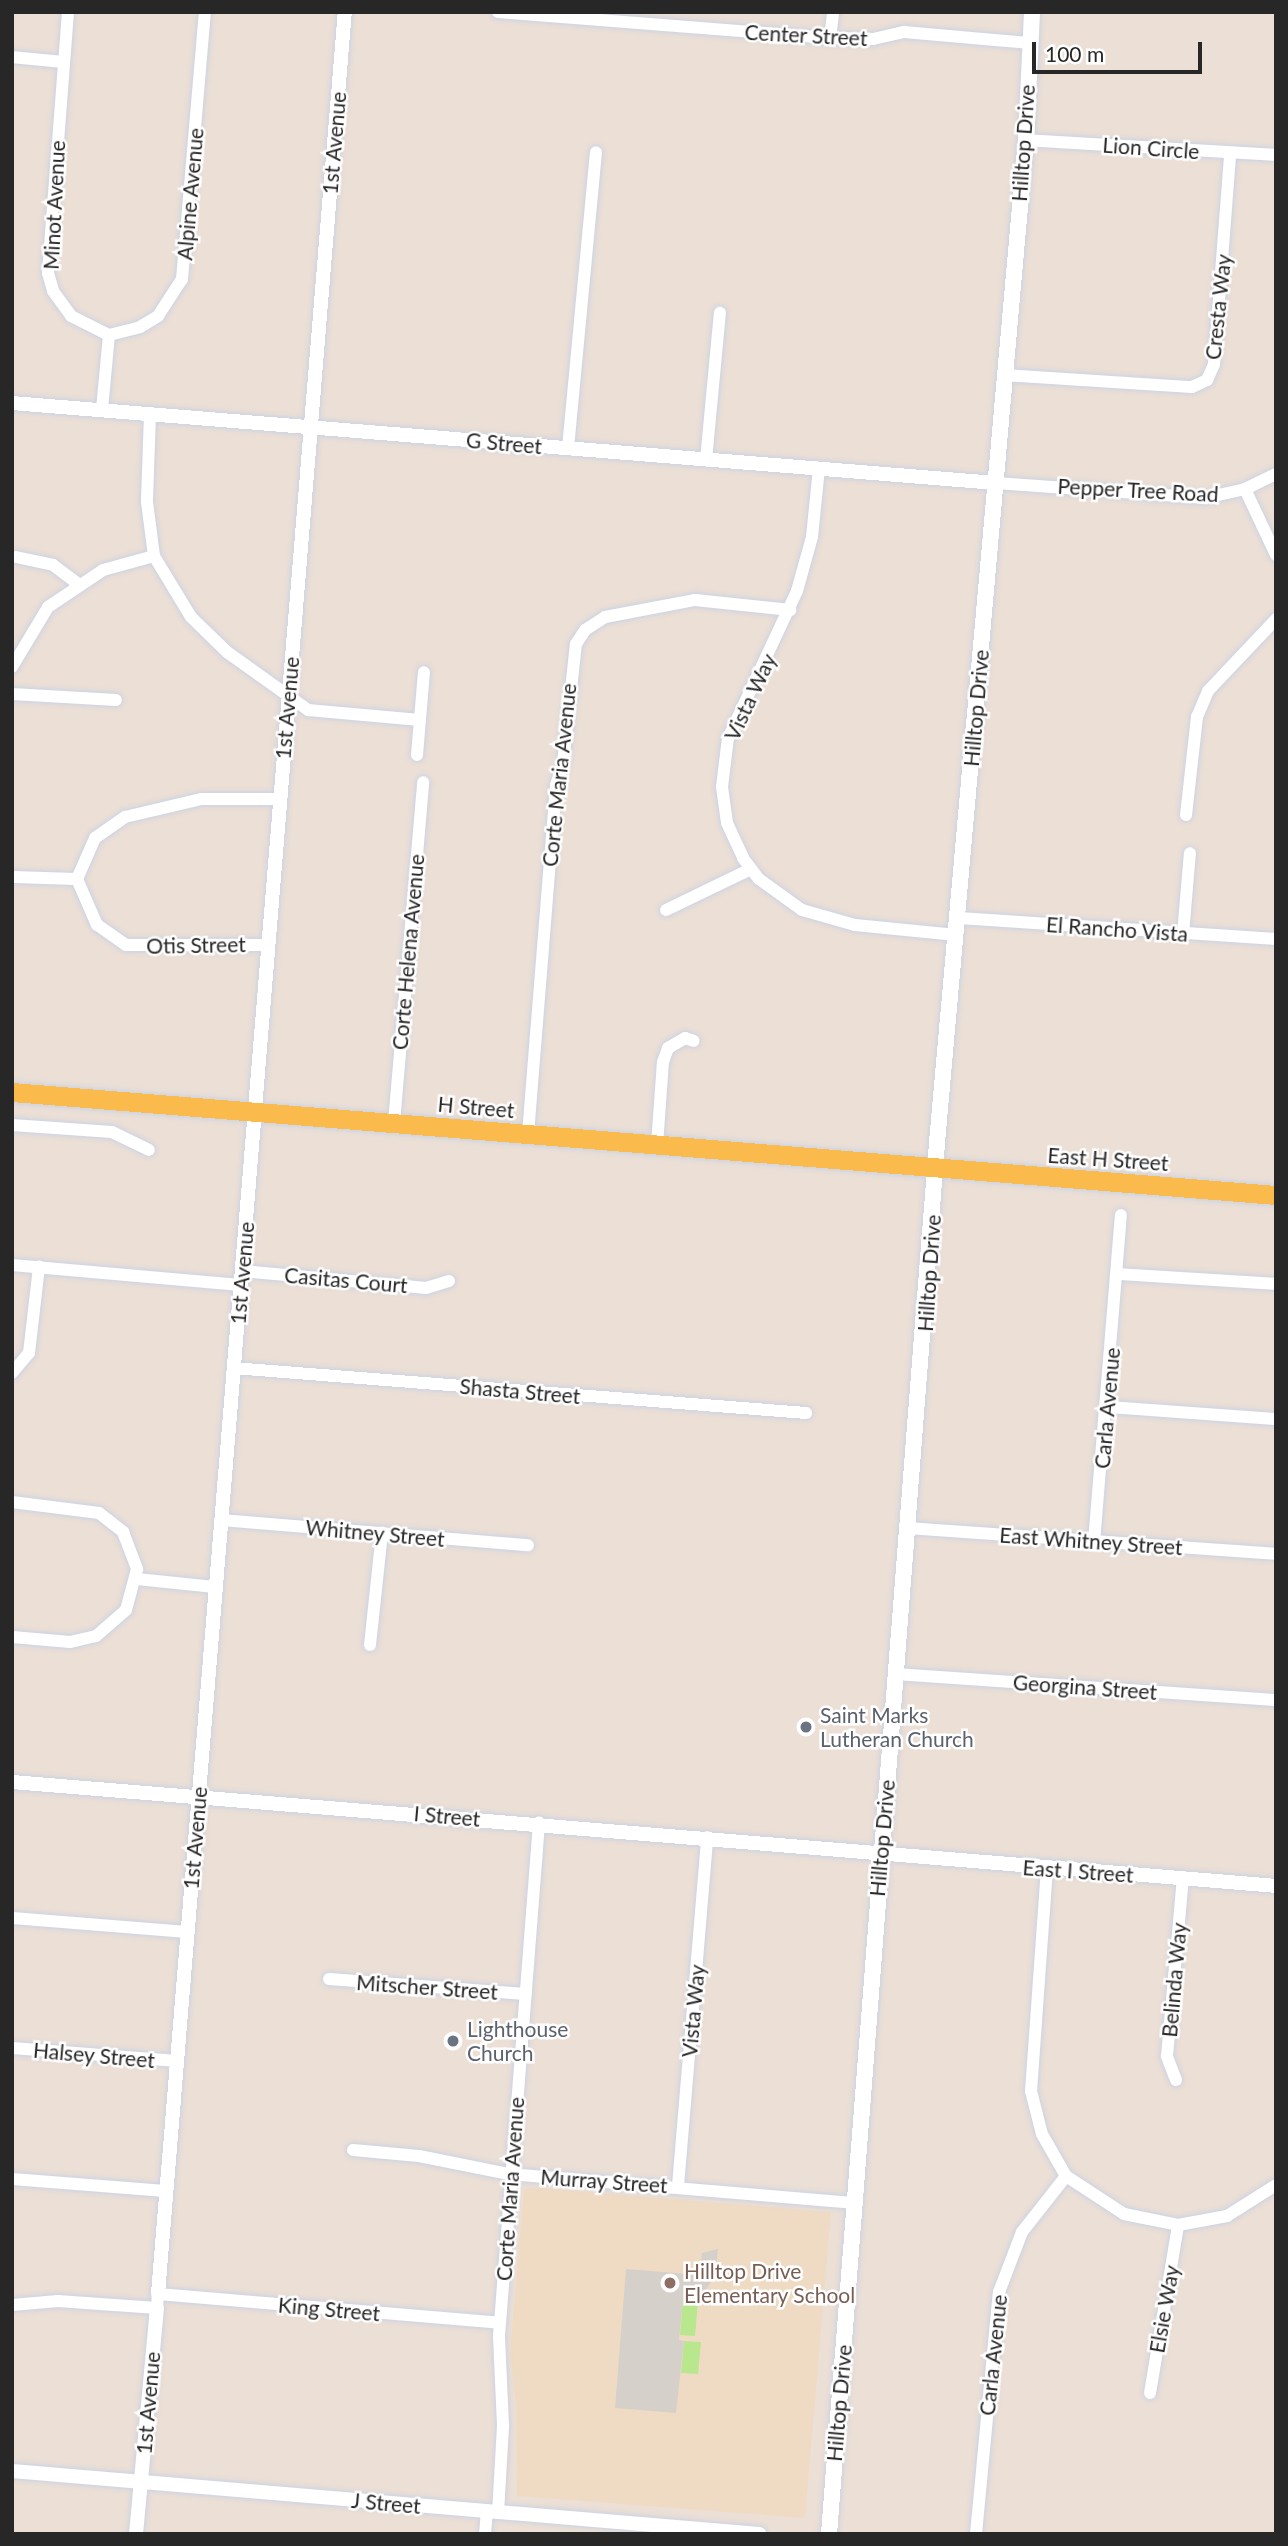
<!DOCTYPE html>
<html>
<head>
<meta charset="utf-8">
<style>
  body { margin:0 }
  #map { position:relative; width:1288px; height:2546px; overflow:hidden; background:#ebdfd6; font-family:Lato,sans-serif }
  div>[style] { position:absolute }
  .education>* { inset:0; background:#efdbc4 }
  .green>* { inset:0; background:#b8e78e }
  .plaza>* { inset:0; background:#d6d0ca }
  .roads { filter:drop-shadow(0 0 2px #ccd3e2) drop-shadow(0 0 2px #ccd3e2) }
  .minor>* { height:12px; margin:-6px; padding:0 6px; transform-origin:6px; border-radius:6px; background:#fff }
  .tertiary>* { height:14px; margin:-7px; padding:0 7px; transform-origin:7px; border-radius:7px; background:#fff }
  .secondary>* { height:16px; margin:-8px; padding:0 8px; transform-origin:8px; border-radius:8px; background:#fff }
  .primary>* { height:19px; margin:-9.5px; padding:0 9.5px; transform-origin:9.5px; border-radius:9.5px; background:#faba4c }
  .dots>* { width:19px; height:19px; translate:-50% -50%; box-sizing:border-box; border:4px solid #fff; border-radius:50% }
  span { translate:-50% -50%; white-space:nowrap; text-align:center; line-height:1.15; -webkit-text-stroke:5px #fff; paint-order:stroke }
  .street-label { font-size:21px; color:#272727 }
  .worship-label { font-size:21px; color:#5b616d }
  .left { translate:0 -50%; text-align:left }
  .education-label { font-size:21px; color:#785e54 }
  .frame { position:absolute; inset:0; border:14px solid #272727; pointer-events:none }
  .scale { position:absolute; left:1032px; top:42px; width:170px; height:32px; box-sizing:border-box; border:4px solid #272727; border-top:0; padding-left:9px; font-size:21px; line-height:24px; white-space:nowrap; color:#272727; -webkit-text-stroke:5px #fff; paint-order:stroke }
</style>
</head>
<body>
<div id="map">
  <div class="education">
    <i style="clip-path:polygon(537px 2188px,831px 2212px,805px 2518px,517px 2496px,516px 2405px,510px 2354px,524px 2189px)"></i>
  </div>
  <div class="green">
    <i style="clip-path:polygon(683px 2300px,698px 2302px,695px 2336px,680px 2335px)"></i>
    <i style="clip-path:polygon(684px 2341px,701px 2342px,698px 2374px,681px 2373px)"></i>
  </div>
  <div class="plaza">
    <i style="clip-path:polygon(718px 2249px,715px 2276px,698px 2302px,683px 2301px,679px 2340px,684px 2341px,676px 2413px,615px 2408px,626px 2269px,700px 2275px,702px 2253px)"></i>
  </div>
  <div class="roads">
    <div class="minor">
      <i style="left:68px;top:12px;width:262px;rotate:94.4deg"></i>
      <i style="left:48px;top:273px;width:19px;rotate:74deg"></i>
      <i style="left:53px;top:291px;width:31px;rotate:54deg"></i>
      <i style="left:71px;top:316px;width:42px;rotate:26.6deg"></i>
      <i style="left:109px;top:335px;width:32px;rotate:-14deg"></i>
      <i style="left:140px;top:327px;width:21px;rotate:-31deg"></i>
      <i style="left:158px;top:316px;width:44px;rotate:-57deg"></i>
      <i style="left:182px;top:279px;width:268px;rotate:-85.1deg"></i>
      <i style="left:498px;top:12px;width:333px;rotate:4.5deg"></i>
      <i style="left:830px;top:38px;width:43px;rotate:1.3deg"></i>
      <i style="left:873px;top:39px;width:32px;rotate:-13deg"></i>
      <i style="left:904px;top:32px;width:125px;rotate:5deg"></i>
      <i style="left:830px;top:38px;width:26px;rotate:-83deg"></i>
      <i style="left:12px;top:57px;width:51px;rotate:5.6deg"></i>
      <i style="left:1026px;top:140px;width:250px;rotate:3.4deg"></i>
      <i style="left:1004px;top:375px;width:188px;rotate:3.7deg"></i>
      <i style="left:1192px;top:387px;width:17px;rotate:-25deg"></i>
      <i style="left:1207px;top:380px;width:17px;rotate:-66deg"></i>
      <i style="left:1214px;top:364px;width:211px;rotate:-85.6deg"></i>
      <i style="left:102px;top:409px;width:74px;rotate:-84.6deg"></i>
      <i style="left:150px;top:414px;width:88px;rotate:92deg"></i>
      <i style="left:147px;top:502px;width:54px;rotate:82.6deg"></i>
      <i style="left:154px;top:556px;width:71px;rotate:58.8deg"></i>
      <i style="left:191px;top:617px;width:50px;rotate:44.2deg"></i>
      <i style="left:227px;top:652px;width:100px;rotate:35.6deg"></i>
      <i style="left:308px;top:710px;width:112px;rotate:5.1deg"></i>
      <i style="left:568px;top:448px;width:297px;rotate:-84.6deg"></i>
      <i style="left:706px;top:460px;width:148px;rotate:-84.6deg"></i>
      <i style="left:819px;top:468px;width:69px;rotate:95.8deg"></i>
      <i style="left:812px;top:537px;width:56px;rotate:105.5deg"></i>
      <i style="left:797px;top:591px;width:162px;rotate:115.1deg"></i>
      <i style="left:728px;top:738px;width:49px;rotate:97deg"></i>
      <i style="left:722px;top:787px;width:36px;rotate:82deg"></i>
      <i style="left:727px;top:823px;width:38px;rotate:65deg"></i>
      <i style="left:743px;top:858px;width:26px;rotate:53deg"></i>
      <i style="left:759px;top:879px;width:53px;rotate:35.8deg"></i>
      <i style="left:802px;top:910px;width:55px;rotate:15.8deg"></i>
      <i style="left:855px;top:925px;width:102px;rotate:5.6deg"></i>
      <i style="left:996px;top:483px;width:210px;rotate:4.1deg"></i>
      <i style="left:1205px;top:498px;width:41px;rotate:-12.7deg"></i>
      <i style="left:1245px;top:489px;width:34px;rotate:-26deg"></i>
      <i style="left:1245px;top:489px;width:73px;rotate:64.8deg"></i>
      <i style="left:16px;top:557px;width:38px;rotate:12deg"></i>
      <i style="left:53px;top:565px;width:31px;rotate:37deg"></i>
      <i style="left:12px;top:667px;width:70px;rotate:-59deg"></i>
      <i style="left:48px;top:607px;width:66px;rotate:-33.9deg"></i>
      <i style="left:103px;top:570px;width:53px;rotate:-15.4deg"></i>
      <i style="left:12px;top:694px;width:104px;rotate:3.3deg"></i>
      <i style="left:417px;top:755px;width:83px;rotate:-85.2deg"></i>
      <i style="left:1186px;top:815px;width:99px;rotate:-83.6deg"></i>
      <i style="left:1197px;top:717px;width:28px;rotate:-67deg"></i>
      <i style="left:1208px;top:691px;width:99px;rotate:-46.6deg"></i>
      <i style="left:12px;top:877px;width:65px;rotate:1.8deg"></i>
      <i style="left:666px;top:910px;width:94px;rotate:-25.8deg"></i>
      <i style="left:959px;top:918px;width:318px;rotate:3.8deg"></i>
      <i style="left:1183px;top:934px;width:81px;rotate:-85.1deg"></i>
      <i style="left:268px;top:945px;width:142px;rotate:180deg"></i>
      <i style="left:126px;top:945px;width:35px;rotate:-145deg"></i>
      <i style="left:97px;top:925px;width:50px;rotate:-113.5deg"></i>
      <i style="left:77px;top:879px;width:45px;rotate:-66.3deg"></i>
      <i style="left:95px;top:838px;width:37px;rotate:-35deg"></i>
      <i style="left:125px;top:817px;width:79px;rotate:-13.2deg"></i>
      <i style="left:202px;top:799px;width:78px"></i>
      <i style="left:394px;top:1123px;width:342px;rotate:-85.1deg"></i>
      <i style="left:12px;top:1125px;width:100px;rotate:4deg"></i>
      <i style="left:112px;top:1132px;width:41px;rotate:25.9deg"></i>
      <i style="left:528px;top:1134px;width:350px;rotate:-85.4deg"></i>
      <i style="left:556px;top:785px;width:23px;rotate:-72deg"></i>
      <i style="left:563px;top:763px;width:120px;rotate:-83.8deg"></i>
      <i style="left:576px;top:644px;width:17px;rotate:-57deg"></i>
      <i style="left:585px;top:630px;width:24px;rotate:-33deg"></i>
      <i style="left:605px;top:617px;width:92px;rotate:-10.7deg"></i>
      <i style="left:695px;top:600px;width:96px;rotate:6deg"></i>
      <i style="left:657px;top:1145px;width:83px;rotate:-85.9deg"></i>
      <i style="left:663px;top:1062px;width:15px;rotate:-70deg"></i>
      <i style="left:668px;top:1048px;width:20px;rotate:-30deg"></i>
      <i style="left:685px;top:1038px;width:9px;rotate:18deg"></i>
      <i style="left:12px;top:1265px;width:229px;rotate:5deg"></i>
      <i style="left:242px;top:1271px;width:185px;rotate:5.3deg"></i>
      <i style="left:426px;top:1288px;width:24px;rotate:-17deg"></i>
      <i style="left:1118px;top:1274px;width:158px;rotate:3.6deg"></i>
      <i style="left:233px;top:1368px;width:575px;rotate:4.49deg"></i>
      <i style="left:12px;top:1373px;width:26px;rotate:-50deg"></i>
      <i style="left:29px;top:1353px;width:87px;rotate:-83.4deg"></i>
      <i style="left:1108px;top:1407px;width:168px;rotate:4.1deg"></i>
      <i style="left:12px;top:1502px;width:88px;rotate:7.2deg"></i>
      <i style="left:99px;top:1513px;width:31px;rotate:38deg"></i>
      <i style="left:123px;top:1532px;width:40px;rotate:69deg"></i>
      <i style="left:137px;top:1569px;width:42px;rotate:105deg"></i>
      <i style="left:126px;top:1610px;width:40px;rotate:139deg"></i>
      <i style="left:96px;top:1636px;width:27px;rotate:167deg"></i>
      <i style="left:70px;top:1642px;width:58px;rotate:-175.1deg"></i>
      <i style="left:221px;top:1520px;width:308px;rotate:4.7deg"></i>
      <i style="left:906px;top:1528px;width:371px;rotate:4deg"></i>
      <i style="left:1094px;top:1542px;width:328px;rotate:-85.3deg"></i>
      <i style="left:137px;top:1579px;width:78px;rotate:5.9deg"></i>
      <i style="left:370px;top:1645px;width:113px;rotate:-83.9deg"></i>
      <i style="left:894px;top:1674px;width:383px;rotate:3.9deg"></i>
      <i style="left:1047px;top:1868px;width:224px;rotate:94.1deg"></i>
      <i style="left:1031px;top:2091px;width:44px;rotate:75.7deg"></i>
      <i style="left:1042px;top:2134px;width:48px;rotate:60.3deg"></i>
      <i style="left:1066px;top:2176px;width:69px;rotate:33.2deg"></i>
      <i style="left:1124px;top:2214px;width:55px;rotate:11.5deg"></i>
      <i style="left:1178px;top:2225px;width:50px;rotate:-10.4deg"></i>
      <i style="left:1227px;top:2216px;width:58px;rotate:-32.3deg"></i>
      <i style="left:12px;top:1918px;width:176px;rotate:4.6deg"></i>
      <i style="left:329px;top:1979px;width:197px;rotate:4.4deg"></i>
      <i style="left:12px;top:2048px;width:166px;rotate:4.5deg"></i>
      <i style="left:1176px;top:2080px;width:26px;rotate:-111deg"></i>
      <i style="left:1167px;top:2056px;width:179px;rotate:-84.9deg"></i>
      <i style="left:353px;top:2150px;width:66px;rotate:5.2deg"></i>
      <i style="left:419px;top:2156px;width:92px;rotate:11.3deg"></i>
      <i style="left:509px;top:2174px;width:348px;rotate:4.8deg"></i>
      <i style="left:12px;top:2179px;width:154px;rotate:4.5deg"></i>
      <i style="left:678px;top:2186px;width:350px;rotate:-85.2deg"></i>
      <i style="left:12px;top:2305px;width:46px;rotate:-5deg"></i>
      <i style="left:58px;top:2301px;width:99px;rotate:4deg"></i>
      <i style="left:157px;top:2308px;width:14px;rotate:-86deg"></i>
      <i style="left:158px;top:2294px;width:343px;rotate:4.8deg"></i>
      <i style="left:1150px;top:2393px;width:170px;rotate:-80.5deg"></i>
      <i style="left:498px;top:2513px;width:88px;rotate:-86.7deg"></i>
      <i style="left:503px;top:2425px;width:89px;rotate:-92.6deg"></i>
      <i style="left:499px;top:2336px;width:515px;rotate:-85.54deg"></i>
      <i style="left:485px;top:2534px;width:22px;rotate:-85deg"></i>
      <i style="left:976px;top:2534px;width:243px;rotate:-84.6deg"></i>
      <i style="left:999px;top:2292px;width:64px;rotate:-69deg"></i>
      <i style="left:1022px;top:2232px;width:71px;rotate:-51.8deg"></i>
    </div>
    <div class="tertiary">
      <i style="left:12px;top:403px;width:987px;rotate:4.65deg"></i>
      <i style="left:12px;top:1782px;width:1268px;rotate:4.7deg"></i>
      <i style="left:158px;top:2294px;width:2290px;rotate:-85.32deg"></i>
      <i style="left:12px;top:2471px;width:750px;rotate:4.82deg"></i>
      <i style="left:136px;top:2534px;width:227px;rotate:-84.7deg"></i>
    </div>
    <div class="secondary">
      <i style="left:829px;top:2534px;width:1407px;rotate:-85.56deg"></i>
      <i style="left:938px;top:1131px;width:995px;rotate:-84.93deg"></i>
      <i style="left:1026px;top:140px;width:128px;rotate:-87.3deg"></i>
    </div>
    <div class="primary">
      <i style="left:12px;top:1092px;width:1268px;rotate:4.66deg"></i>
    </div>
  </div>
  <div class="dots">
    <i style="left:806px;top:1727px;background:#6b7280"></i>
    <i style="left:453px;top:2041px;background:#6b7280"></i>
    <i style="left:670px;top:2283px;background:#8d6e63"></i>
  </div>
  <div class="street-label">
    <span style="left:806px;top:35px;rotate:3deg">Center Street</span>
    <span style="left:334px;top:143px;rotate:-85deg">1st Avenue</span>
    <span style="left:1023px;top:143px;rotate:-86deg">Hilltop Drive</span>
    <span style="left:1151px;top:148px;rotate:4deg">Lion Circle</span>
    <span style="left:190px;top:194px;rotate:-85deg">Alpine Avenue</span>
    <span style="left:54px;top:205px;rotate:-87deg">Minot Avenue</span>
    <span style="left:1218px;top:307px;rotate:-84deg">Cresta Way</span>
    <span style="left:504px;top:443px;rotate:5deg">G Street</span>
    <span style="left:1138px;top:490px;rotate:3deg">Pepper Tree Road</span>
    <span style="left:750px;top:697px;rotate:-65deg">Vista Way</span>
    <span style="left:287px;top:708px;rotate:-85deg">1st Avenue</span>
    <span style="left:976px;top:708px;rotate:-85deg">Hilltop Drive</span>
    <span style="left:559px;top:775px;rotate:-84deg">Corte Maria Avenue</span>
    <span style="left:1117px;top:929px;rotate:4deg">El Rancho Vista</span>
    <span style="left:196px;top:945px;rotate:-1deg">Otis Street</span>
    <span style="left:408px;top:952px;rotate:-85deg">Corte Helena Avenue</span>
    <span style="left:476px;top:1107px;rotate:5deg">H Street</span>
    <span style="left:1108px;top:1159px;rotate:4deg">East H Street</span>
    <span style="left:242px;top:1273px;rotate:-85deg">1st Avenue</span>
    <span style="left:929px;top:1273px;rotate:-86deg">Hilltop Drive</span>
    <span style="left:346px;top:1280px;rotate:5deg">Casitas Court</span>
    <span style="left:520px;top:1391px;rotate:5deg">Shasta Street</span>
    <span style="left:1107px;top:1408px;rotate:-85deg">Carla Avenue</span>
    <span style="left:375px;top:1533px;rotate:5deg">Whitney Street</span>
    <span style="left:1091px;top:1541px;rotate:4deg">East Whitney Street</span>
    <span style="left:1085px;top:1687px;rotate:4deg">Georgina Street</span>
    <span style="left:447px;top:1816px;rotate:5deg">I Street</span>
    <span style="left:195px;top:1838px;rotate:-85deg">1st Avenue</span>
    <span style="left:882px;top:1838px;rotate:-85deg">Hilltop Drive</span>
    <span style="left:1078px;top:1871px;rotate:4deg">East I Street</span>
    <span style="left:1174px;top:1980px;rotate:-85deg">Belinda Way</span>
    <span style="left:427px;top:1987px;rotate:4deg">Mitscher Street</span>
    <span style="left:693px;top:2011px;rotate:-85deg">Vista Way</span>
    <span style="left:94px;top:2055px;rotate:5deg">Halsey Street</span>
    <span style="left:604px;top:2181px;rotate:4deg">Murray Street</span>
    <span style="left:510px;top:2189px;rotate:-86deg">Corte Maria Avenue</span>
    <span style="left:329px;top:2309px;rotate:5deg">King Street</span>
    <span style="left:1164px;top:2309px;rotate:-80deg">Elsie Way</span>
    <span style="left:993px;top:2355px;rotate:-84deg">Carla Avenue</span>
    <span style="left:148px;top:2403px;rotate:-85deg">1st Avenue</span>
    <span style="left:839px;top:2403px;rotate:-85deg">Hilltop Drive</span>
    <span style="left:386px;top:2503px;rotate:5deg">J Street</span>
  </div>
  <div class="worship-label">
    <span class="left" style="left:820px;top:1727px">Saint Marks<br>Lutheran Church</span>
    <span class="left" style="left:467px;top:2041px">Lighthouse<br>Church</span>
  </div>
  <div class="education-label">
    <span class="left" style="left:684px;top:2283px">Hilltop Drive<br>Elementary School</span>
  </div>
  <div class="frame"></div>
  <div class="scale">100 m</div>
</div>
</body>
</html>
